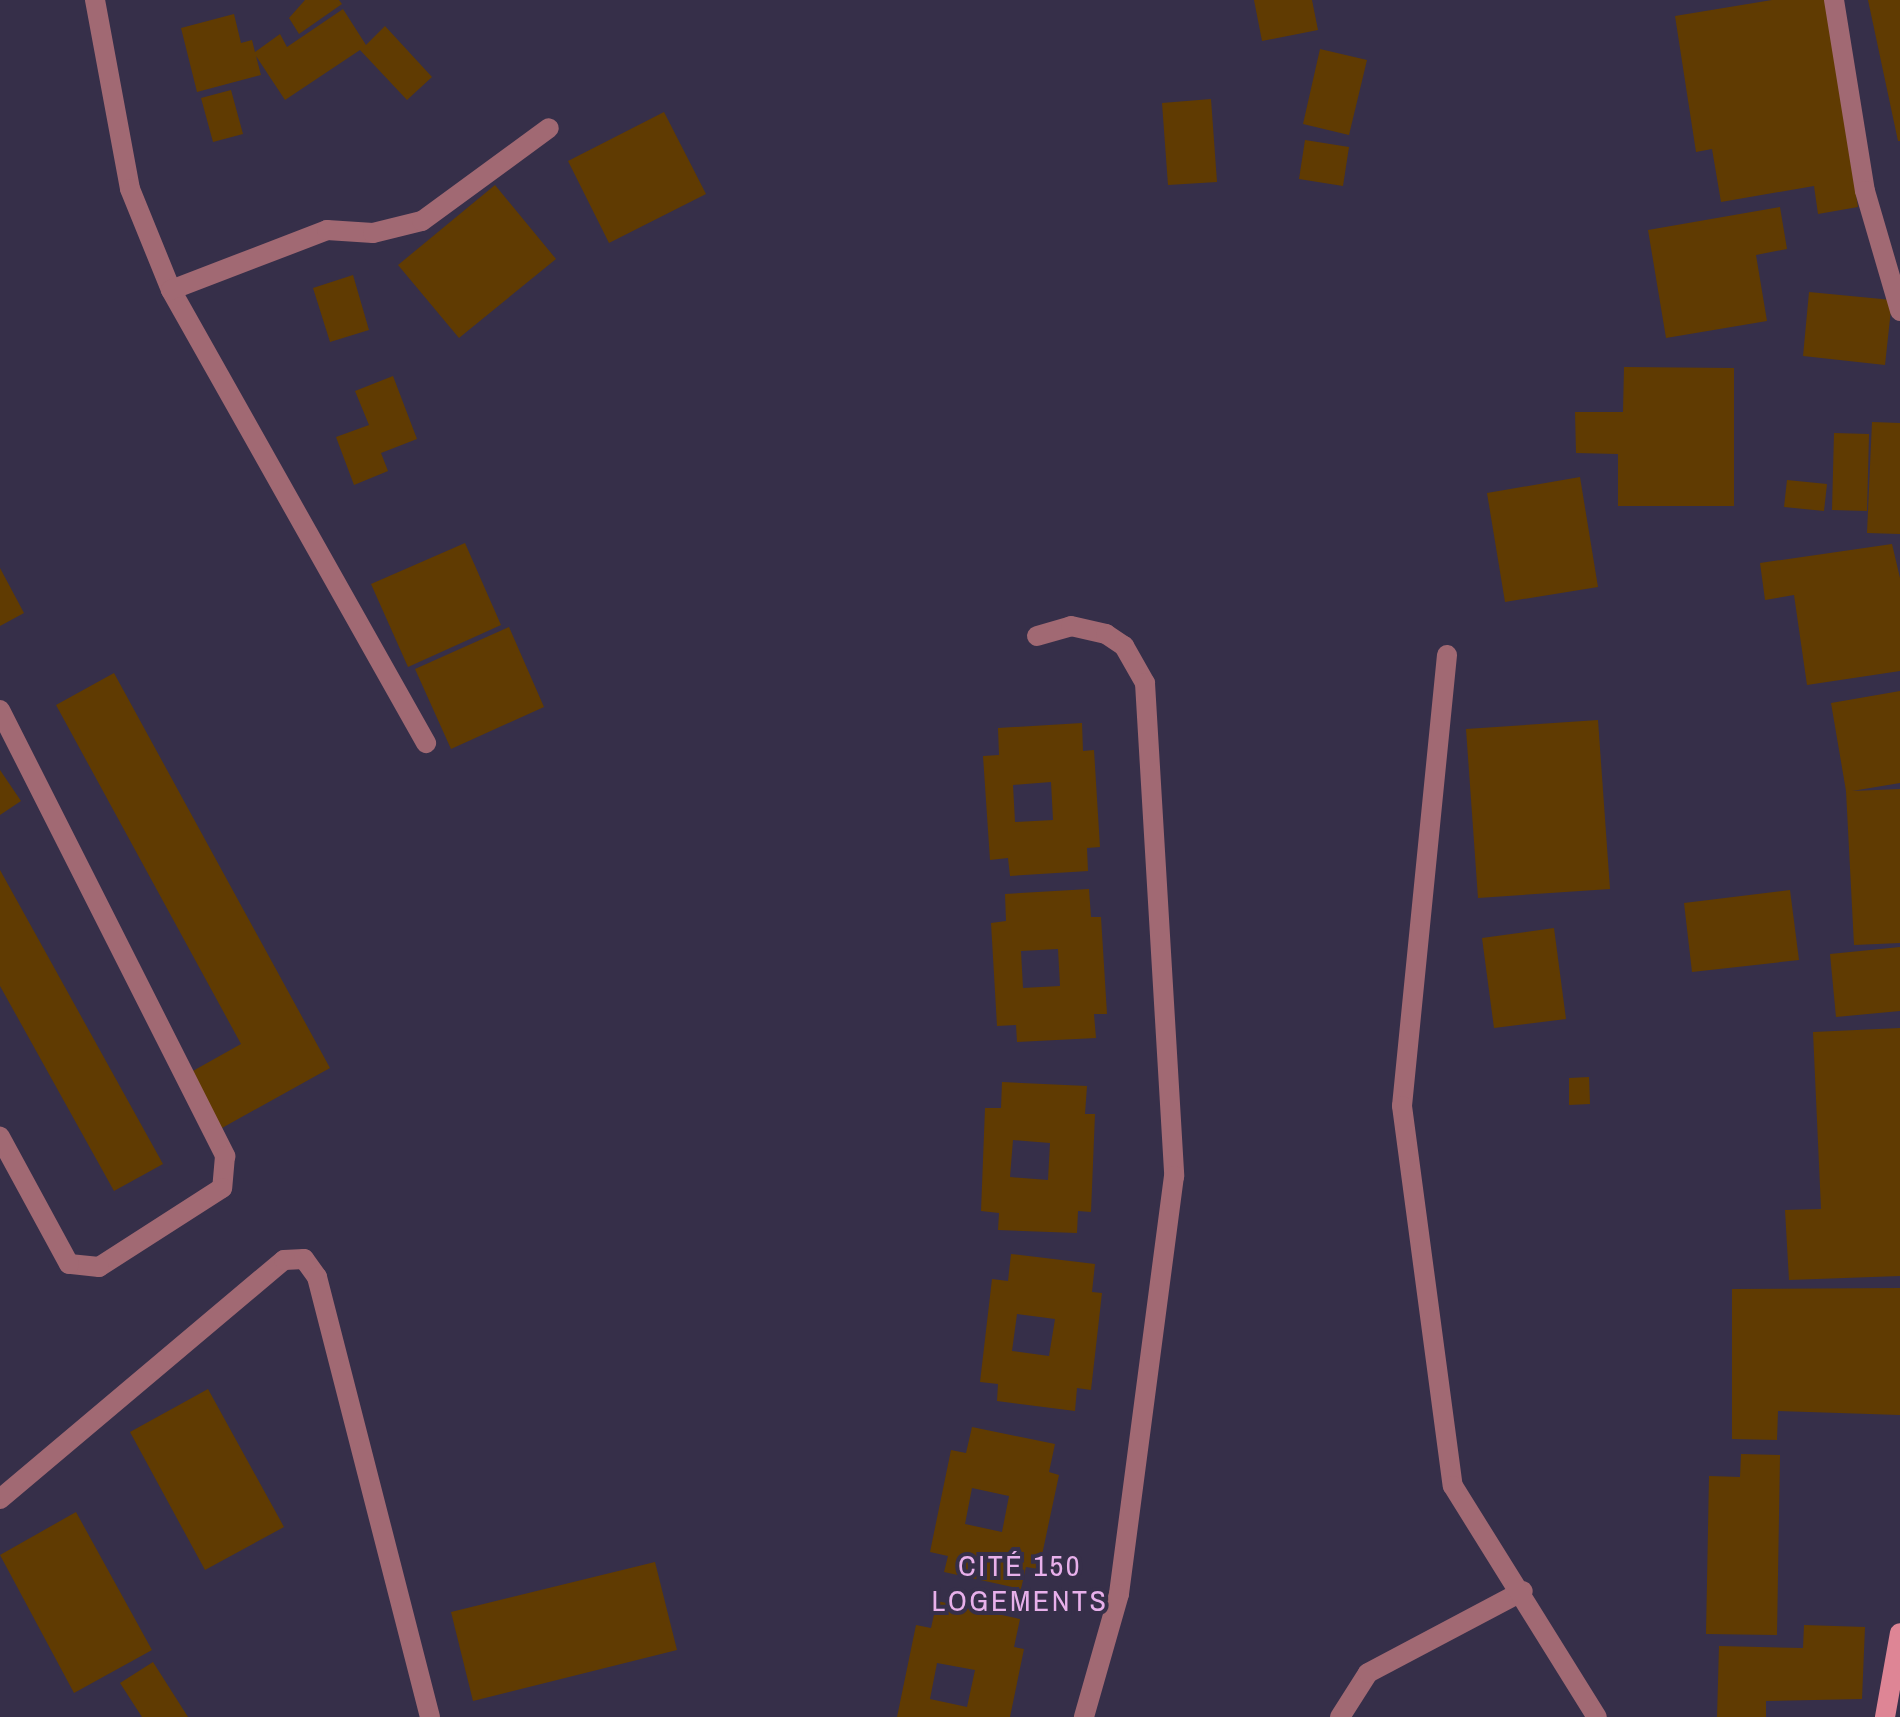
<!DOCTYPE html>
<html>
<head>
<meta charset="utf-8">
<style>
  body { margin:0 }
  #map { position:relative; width:1900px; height:1717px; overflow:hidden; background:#362f49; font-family:"Archivo Narrow",sans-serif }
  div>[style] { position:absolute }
  .building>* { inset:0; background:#603b02 }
  .service>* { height:20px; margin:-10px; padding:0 10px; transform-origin:10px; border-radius:10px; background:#a16973 }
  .minor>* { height:20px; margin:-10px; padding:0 10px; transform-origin:10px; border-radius:10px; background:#a16973 }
  .secondary>* { height:20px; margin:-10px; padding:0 10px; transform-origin:10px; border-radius:10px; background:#de8595 }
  span { translate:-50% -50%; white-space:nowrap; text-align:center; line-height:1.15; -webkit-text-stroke:8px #362f49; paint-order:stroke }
  .neighbourhood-label { font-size:30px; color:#e8b0eb; letter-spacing:2.5px }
</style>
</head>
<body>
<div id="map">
  <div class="building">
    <i style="clip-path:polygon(305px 0,339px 0,342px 4px,299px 34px,289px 18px)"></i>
    <i style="clip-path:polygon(1254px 0,1312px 0,1318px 30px,1262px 41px)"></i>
    <i style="clip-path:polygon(1772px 0,1825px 0,1858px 207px,1818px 214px,1814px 186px,1721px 202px,1712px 149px,1696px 152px,1675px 16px)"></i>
    <i style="clip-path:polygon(1868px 0,1900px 0,1900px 141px,1898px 141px)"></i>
    <i style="clip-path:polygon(343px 9px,366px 45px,385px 26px,432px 77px,407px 100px,360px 50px,285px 100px,256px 56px,261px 75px,197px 92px,181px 28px,234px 14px,241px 43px,252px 40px,255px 52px,280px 34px,287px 47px)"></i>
    <i style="clip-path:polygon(1320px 49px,1367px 60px,1349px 135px,1303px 124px)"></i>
    <i style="clip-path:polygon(231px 90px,243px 134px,213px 142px,201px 98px)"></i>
    <i style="clip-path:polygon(1211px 99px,1217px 182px,1168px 185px,1162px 103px)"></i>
    <i style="clip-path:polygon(664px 112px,706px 194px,609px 243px,568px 161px)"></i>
    <i style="clip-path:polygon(1305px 140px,1349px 147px,1343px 186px,1299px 179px)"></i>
    <i style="clip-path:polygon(495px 185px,556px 259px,459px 338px,398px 265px)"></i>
    <i style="clip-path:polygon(1780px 207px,1787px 249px,1756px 255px,1767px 321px,1666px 338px,1648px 230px)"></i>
    <i style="clip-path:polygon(353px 275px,369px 330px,330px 342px,313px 288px)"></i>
    <i style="clip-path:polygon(1809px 292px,1892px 300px,1885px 365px,1803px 356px)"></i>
    <i style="clip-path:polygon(1624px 367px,1734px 368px,1734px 506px,1618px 506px,1618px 454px,1576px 453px,1575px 412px,1623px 412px)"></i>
    <i style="clip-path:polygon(393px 376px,417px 439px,381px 453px,388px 471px,354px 485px,336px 437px,369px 425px,355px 391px)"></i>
    <i style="clip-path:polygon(1872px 422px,1900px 423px,1900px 534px,1867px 533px)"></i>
    <i style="clip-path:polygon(1834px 433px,1869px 434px,1867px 511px,1832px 510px)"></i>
    <i style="clip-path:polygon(1580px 477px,1598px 587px,1505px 602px,1487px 493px)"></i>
    <i style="clip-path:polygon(1787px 480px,1827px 484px,1824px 511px,1784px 507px)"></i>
    <i style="clip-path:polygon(465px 543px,501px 625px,408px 667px,371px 584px)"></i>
    <i style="clip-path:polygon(1892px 544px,1900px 578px,1900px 671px,1807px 685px,1794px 595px,1765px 600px,1760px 563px)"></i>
    <i style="clip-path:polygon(0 568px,24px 613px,0 626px)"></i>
    <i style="clip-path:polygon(509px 627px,544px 707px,451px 749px,415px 669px)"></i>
    <i style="clip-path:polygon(114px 673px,330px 1068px,222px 1128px,191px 1072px,241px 1044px,56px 705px)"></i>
    <i style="clip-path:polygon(1900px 691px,1900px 783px,1852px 791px,1900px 789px,1900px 943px,1854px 945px,1846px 791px,1831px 703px)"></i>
    <i style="clip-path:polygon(1598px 720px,1610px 889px,1478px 898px,1466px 729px)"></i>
    <i style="clip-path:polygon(evenodd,1082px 723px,1083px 751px,1094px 750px,1100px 847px,1087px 848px,1088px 871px,1010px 876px,1008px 858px,990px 860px,983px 756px,999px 755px,998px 728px,1082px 723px,1051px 782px,1053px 820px,1015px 822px,1013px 785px,1051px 782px)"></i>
    <i style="clip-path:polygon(0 770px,21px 801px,0 815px)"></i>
    <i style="clip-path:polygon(0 870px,163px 1164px,114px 1191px,0 986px)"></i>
    <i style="clip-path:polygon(evenodd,1089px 889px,1091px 917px,1101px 917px,1107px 1014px,1094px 1014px,1096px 1038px,1017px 1042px,1016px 1025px,997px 1026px,991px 923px,1006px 921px,1005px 894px,1089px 889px,1058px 949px,1060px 986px,1023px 988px,1021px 951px,1058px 949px)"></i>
    <i style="clip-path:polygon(1790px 890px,1799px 960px,1692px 972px,1684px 903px)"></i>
    <i style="clip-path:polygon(1554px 928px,1566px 1019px,1494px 1028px,1482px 938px)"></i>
    <i style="clip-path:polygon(1900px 947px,1900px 1011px,1836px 1017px,1830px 954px)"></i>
    <i style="clip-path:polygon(1900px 1028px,1900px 1276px,1789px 1280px,1785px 1210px,1821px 1209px,1813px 1032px)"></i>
    <i style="clip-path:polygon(1589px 1077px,1590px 1104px,1569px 1105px,1569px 1078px)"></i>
    <i style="clip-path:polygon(evenodd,1002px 1082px,1087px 1086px,1085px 1114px,1095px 1114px,1091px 1212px,1078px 1211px,1077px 1233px,998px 1230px,999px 1213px,981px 1211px,985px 1108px,1001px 1108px,1002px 1082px,1013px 1140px,1050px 1143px,1048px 1180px,1010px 1177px,1013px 1140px)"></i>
    <i style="clip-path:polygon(evenodd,1011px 1254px,1095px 1264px,1092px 1292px,1102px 1293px,1091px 1390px,1077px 1388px,1075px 1411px,997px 1401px,998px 1384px,980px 1382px,992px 1279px,1008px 1281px,1011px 1254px,1017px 1314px,1055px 1319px,1049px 1356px,1012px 1351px,1017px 1314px)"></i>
    <i style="clip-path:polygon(1900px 1288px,1900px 1415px,1778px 1411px,1777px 1440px,1732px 1439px,1732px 1289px)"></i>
    <i style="clip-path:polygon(208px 1389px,284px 1527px,205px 1570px,130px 1432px)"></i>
    <i style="clip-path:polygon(evenodd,972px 1427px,1055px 1444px,1049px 1472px,1059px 1475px,1039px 1569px,1026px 1567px,1021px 1589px,944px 1572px,948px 1556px,930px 1552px,951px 1450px,966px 1453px,972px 1427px,972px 1488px,1009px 1496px,1002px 1532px,965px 1524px,972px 1488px)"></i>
    <i style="clip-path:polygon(1741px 1454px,1780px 1455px,1777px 1635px,1706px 1634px,1709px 1476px,1740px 1477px)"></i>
    <i style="clip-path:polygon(76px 1512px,152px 1650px,74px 1693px,0 1555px)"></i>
    <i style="clip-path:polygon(655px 1562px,677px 1650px,473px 1701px,451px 1612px)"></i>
    <i style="clip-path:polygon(evenodd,937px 1601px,1020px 1619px,1014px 1647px,1024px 1649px,1010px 1717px,897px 1717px,916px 1625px,931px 1628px,937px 1601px,937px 1663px,975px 1670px,967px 1707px,930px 1699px,937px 1663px)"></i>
    <i style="clip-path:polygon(1804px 1625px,1865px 1627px,1862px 1699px,1766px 1701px,1766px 1717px,1717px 1717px,1719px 1646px,1803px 1648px)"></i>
    <i style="clip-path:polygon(153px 1662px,188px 1717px,142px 1717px,120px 1683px)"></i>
  </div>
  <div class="service">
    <i style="left:0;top:710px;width:500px;rotate:63.2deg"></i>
    <i style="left:225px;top:1156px;width:32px;rotate:95deg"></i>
    <i style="left:222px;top:1188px;width:146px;rotate:147.3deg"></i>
    <i style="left:99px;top:1267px;width:30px;rotate:-174deg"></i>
    <i style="left:69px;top:1264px;width:145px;rotate:-118.5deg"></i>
    <i style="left:1340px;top:1717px;width:52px;rotate:-57.5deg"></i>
    <i style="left:1368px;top:1673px;width:175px;rotate:-27.9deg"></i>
  </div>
  <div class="minor">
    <i style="left:95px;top:0;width:192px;rotate:79.5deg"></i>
    <i style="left:130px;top:189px;width:109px;rotate:67.9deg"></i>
    <i style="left:171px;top:290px;width:520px;rotate:60.62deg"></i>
    <i style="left:1834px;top:0;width:193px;rotate:80.8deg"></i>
    <i style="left:1865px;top:191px;width:125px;rotate:73.7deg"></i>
    <i style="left:171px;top:290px;width:167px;rotate:-21deg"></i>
    <i style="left:327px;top:230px;width:46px;rotate:3.7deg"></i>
    <i style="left:373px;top:233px;width:50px;rotate:-13.8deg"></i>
    <i style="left:422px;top:221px;width:157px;rotate:-36.2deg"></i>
    <i style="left:1037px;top:636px;width:35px;rotate:-16deg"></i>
    <i style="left:1071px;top:626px;width:36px;rotate:13deg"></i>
    <i style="left:1106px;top:634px;width:22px;rotate:34deg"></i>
    <i style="left:1124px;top:646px;width:43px;rotate:60.4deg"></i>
    <i style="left:1145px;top:683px;width:494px;rotate:86.6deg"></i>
    <i style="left:1174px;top:1176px;width:422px;rotate:97.5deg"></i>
    <i style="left:1119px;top:1594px;width:128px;rotate:105.9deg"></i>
    <i style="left:1447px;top:655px;width:453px;rotate:95.7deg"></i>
    <i style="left:1402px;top:1106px;width:383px;rotate:82.4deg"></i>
    <i style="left:1453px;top:1486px;width:272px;rotate:58.1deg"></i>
    <i style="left:0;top:1499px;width:371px;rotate:-40.1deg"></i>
    <i style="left:284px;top:1260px;width:20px;rotate:-3deg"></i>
    <i style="left:304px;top:1259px;width:22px;rotate:54deg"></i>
    <i style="left:317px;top:1277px;width:454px;rotate:75.6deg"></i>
  </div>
  <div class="secondary">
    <i style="left:1885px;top:1717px;width:85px;rotate:-79.9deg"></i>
  </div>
  <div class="neighbourhood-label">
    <span style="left:1020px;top:1582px">CITÉ 150<br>LOGEMENTS</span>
  </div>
</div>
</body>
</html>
